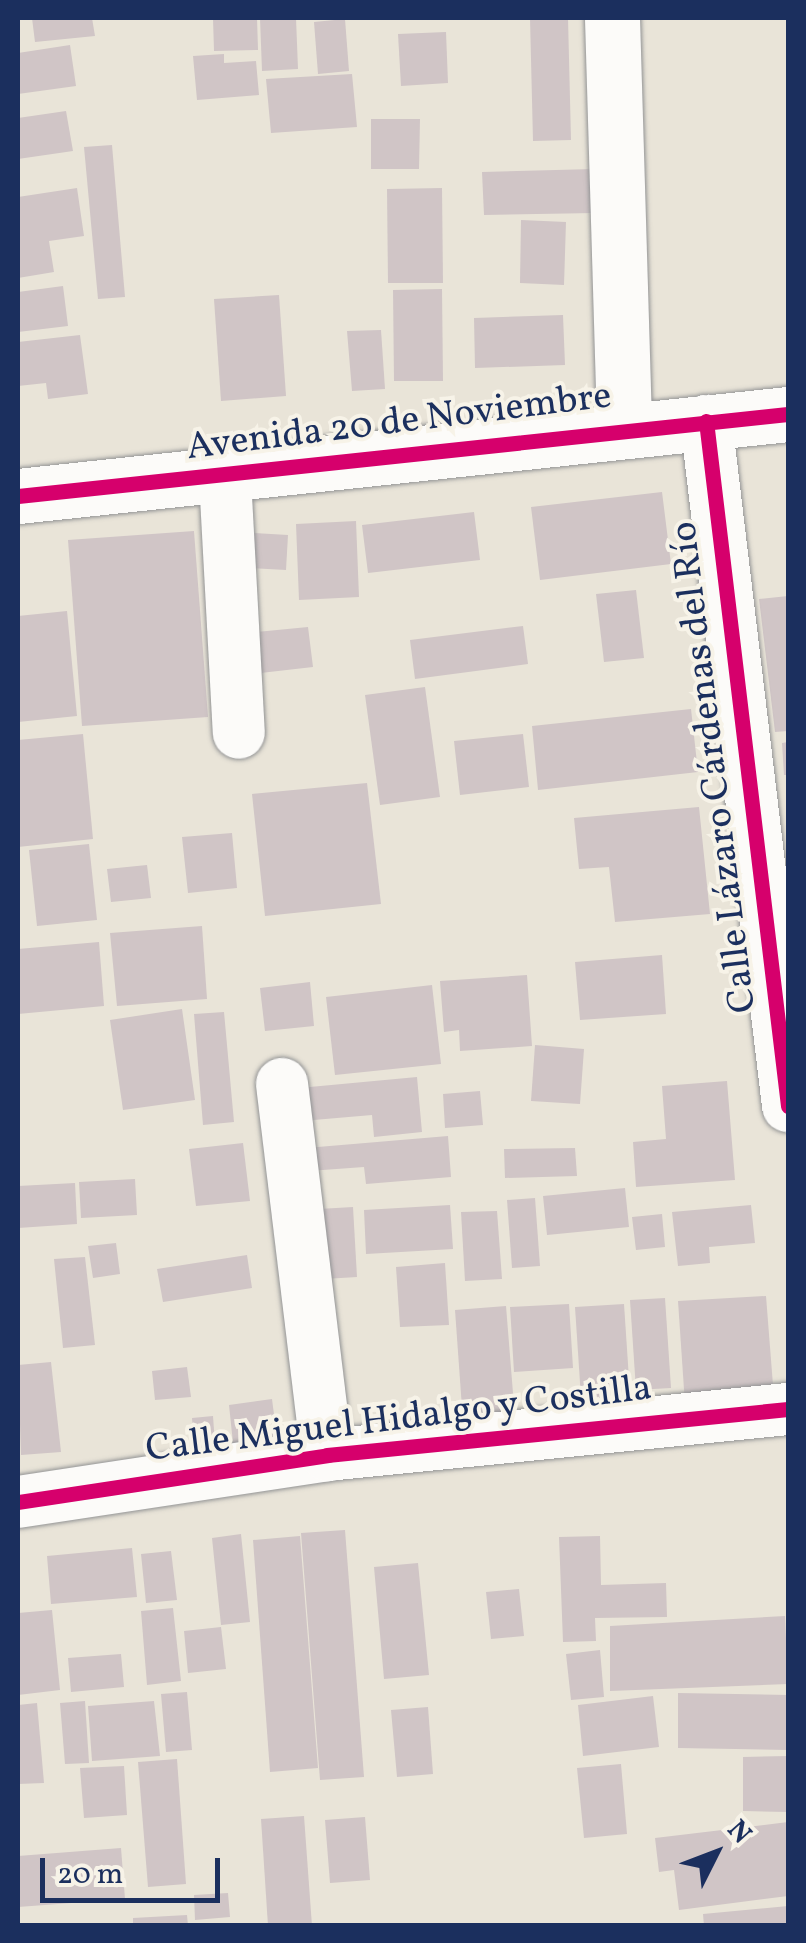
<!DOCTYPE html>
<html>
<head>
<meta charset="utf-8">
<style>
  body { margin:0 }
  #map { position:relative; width:806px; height:1943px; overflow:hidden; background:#e9e4d8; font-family:Vollkorn,serif }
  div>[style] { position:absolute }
  .building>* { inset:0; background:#d0c5c6 }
  .roads { filter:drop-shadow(0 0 2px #939495) drop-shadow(0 0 2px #939495) }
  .minor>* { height:52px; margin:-26px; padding:0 26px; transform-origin:26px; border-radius:26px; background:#fcfbf9 }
  .tertiary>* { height:55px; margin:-27.5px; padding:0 27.5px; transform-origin:27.5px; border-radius:27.5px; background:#fcfbf9 }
  .cycleway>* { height:15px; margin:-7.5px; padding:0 7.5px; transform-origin:7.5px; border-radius:7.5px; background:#d6006c }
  span { translate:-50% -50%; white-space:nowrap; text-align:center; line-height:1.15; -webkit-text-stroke:8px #f7f3e8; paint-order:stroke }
  .street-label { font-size:38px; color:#1b2f5e }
  .frame { position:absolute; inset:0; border:20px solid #1b2f5e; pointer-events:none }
  .north { position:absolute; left:666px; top:1803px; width:100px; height:100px; -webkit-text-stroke:8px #f7f3e8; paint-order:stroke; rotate:48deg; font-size:28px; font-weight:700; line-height:40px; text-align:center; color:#1b2f5e }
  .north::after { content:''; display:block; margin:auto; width:35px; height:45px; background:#1b2f5e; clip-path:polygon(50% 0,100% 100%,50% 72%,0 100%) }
  .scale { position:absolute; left:40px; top:1858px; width:180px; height:45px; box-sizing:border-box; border:5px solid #1b2f5e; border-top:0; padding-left:12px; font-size:30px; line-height:35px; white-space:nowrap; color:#1b2f5e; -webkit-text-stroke:8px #f7f3e8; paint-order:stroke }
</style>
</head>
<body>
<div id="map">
  <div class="building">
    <i style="clip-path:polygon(32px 18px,92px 18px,95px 36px,35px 42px)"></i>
    <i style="clip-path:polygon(213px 18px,257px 18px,258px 50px,214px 51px)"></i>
    <i style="clip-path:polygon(260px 18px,296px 18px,298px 69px,262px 71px)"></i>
    <i style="clip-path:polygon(530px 18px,568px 18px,571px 140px,533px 141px)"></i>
    <i style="clip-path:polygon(345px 19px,349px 71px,318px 74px,314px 22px)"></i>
    <i style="clip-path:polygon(446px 32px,448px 83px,401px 86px,398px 34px)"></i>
    <i style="clip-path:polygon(70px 45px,76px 86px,18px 94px,18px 53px)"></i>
    <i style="clip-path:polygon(224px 54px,224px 63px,256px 61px,259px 95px,197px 100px,193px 56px)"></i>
    <i style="clip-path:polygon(352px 74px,357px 127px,271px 133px,266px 79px)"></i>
    <i style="clip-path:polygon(66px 111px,73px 151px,18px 159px,18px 118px)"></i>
    <i style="clip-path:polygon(371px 119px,420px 119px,419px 169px,371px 169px)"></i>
    <i style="clip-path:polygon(112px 145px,125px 297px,98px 299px,84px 147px)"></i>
    <i style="clip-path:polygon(594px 169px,595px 213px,484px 215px,482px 172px)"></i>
    <i style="clip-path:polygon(77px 188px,84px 236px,49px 241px,54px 272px,18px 278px,18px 197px)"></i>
    <i style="clip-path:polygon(442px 188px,443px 283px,388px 283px,387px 189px)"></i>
    <i style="clip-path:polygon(521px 220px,566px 222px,564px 285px,520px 283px)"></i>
    <i style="clip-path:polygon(63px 286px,68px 326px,18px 332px,18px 292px)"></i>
    <i style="clip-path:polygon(442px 289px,443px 381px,394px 381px,393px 290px)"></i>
    <i style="clip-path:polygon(279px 295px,286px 396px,221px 401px,214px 299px)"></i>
    <i style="clip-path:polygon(563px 315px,565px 365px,475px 368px,474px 318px)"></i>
    <i style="clip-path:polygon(381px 330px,385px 389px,352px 391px,347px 331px)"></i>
    <i style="clip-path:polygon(80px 335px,88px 394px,48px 399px,46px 383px,18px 386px,18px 342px)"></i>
    <i style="clip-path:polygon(662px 492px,671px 564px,540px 580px,531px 507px)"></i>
    <i style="clip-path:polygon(474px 512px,480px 560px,368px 573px,362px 525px)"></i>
    <i style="clip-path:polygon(356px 521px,359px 597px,299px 600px,296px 524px)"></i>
    <i style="clip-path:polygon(194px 531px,208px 717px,82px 726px,68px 540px)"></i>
    <i style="clip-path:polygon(252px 533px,288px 535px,286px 570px,250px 568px)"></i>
    <i style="clip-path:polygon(636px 590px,644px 658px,604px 662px,596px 594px)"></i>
    <i style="clip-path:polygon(788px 596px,788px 731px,775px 732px,759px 599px)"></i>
    <i style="clip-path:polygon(67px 611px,77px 716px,18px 722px,18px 616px)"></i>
    <i style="clip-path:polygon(523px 626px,528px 664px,415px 679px,410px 640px)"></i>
    <i style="clip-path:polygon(308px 627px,313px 667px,252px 674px,247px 633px)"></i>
    <i style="clip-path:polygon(425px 687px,440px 797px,380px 805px,365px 695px)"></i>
    <i style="clip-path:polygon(691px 709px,698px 772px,538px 790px,532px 726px)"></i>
    <i style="clip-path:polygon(83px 734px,93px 839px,18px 847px,18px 740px)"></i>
    <i style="clip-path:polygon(523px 734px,529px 787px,460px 795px,454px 741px)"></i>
    <i style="clip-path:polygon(788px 742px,788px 775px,784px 775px,782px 743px)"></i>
    <i style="clip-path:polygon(367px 783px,381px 904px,265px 916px,252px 794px)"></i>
    <i style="clip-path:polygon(699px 807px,710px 914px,615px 922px,609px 867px,579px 869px,574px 818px)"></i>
    <i style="clip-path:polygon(232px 833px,237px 888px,188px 893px,182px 837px)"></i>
    <i style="clip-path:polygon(89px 844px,97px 920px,37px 926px,29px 850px)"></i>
    <i style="clip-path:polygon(147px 865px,151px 898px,111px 902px,107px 869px)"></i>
    <i style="clip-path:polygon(202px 926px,207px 999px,117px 1006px,110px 933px)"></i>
    <i style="clip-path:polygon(99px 942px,104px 1006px,18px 1014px,18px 949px)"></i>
    <i style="clip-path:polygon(662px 955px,666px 1014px,580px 1020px,575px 962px)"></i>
    <i style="clip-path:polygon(527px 975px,532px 1046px,460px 1051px,459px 1030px,444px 1032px,440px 981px)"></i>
    <i style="clip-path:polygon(310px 982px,314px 1026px,265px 1031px,260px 988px)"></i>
    <i style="clip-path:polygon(432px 985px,441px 1064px,335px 1075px,326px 997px)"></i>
    <i style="clip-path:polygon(182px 1009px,195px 1100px,123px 1110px,110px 1020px)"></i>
    <i style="clip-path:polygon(224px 1012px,234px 1122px,203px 1125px,194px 1014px)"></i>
    <i style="clip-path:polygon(535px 1045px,584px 1049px,580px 1104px,531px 1101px)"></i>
    <i style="clip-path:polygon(417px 1077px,422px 1132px,374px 1137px,372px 1115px,302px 1121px,299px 1088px)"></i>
    <i style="clip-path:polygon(727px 1081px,735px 1180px,636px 1187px,633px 1142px,666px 1139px,662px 1086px)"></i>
    <i style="clip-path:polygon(480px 1091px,483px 1125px,445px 1128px,443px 1094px)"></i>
    <i style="clip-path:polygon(448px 1136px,451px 1177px,366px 1184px,364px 1167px,309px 1171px,306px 1148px)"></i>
    <i style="clip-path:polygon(243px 1143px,250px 1201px,196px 1206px,189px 1149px)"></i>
    <i style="clip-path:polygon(575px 1148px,577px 1176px,505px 1178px,504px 1149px)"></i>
    <i style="clip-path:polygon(135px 1179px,137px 1215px,81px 1218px,79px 1182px)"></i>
    <i style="clip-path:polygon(75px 1183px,77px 1224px,18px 1228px,18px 1186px)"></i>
    <i style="clip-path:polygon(625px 1188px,629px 1227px,547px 1235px,543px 1196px)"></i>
    <i style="clip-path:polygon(535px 1198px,540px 1266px,512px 1268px,507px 1200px)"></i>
    <i style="clip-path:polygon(450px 1205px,453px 1249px,366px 1254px,364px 1210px)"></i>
    <i style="clip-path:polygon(751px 1205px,755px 1243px,709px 1247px,710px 1263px,678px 1266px,672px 1212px)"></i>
    <i style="clip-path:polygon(353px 1207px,357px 1277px,308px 1280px,302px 1210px)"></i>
    <i style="clip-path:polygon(497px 1211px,502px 1279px,465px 1281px,461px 1212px)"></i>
    <i style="clip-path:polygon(662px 1214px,665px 1247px,636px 1250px,632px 1217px)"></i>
    <i style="clip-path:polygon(116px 1243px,120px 1274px,93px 1278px,88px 1246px)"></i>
    <i style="clip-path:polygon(247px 1255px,252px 1288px,163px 1302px,157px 1269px)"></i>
    <i style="clip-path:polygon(85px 1257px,95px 1345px,63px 1348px,54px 1259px)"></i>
    <i style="clip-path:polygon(445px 1263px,449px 1325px,400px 1327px,396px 1267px)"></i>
    <i style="clip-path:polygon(766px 1296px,774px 1398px,685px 1404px,678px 1301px)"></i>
    <i style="clip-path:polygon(665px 1298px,671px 1388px,636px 1390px,630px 1300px)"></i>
    <i style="clip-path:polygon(569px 1304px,573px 1368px,514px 1372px,510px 1307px)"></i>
    <i style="clip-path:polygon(624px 1304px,631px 1409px,582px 1413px,575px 1307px)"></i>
    <i style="clip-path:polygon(506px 1306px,515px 1418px,463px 1422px,455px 1310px)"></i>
    <i style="clip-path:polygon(51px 1362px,61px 1452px,21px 1455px,18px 1365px)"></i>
    <i style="clip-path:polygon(187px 1367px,191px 1397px,155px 1400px,152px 1371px)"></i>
    <i style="clip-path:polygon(272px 1399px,277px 1438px,233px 1443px,229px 1405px)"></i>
    <i style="clip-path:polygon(213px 1416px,215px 1444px,194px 1445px,192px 1418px)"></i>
    <i style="clip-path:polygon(345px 1530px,364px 1777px,320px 1780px,301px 1533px)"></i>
    <i style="clip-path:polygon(241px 1534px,250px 1622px,221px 1625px,212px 1538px)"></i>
    <i style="clip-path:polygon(300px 1536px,318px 1768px,270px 1772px,253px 1540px)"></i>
    <i style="clip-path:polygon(600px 1536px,601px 1585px,666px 1583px,667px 1617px,595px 1618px,596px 1641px,563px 1642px,559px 1537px)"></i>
    <i style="clip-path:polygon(132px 1548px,137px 1597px,51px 1604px,47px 1556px)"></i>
    <i style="clip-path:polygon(171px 1551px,177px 1600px,146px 1603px,141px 1554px)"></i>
    <i style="clip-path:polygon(418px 1563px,429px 1675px,384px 1679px,374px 1567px)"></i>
    <i style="clip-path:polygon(519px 1589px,524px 1636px,491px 1639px,486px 1592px)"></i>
    <i style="clip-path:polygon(173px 1608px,181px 1681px,147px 1685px,141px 1611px)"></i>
    <i style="clip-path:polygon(52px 1610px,60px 1690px,18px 1695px,18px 1613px)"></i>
    <i style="clip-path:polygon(785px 1616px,788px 1684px,610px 1691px,610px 1626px)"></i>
    <i style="clip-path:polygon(221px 1627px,226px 1669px,188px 1673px,184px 1631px)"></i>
    <i style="clip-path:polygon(600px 1650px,604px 1697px,571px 1700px,566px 1654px)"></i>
    <i style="clip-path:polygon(121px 1654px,124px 1687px,71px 1692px,68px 1658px)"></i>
    <i style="clip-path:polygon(187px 1692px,192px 1750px,166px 1752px,161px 1694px)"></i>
    <i style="clip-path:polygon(678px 1693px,788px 1695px,788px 1750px,678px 1748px)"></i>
    <i style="clip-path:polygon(653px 1696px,659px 1747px,583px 1756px,578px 1705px)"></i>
    <i style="clip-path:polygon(85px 1701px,89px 1763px,65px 1764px,60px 1703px)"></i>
    <i style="clip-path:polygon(154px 1701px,160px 1756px,92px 1761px,88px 1706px)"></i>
    <i style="clip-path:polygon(37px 1703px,44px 1783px,18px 1784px,18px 1705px)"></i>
    <i style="clip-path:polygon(428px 1707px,433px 1774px,397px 1777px,391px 1710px)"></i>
    <i style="clip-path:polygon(788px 1756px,788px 1812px,743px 1811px,743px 1757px)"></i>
    <i style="clip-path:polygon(177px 1759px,186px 1884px,148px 1887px,138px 1762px)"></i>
    <i style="clip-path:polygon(621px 1764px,627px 1834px,584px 1838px,577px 1768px)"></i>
    <i style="clip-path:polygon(124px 1766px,127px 1815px,84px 1818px,80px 1768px)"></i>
    <i style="clip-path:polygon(304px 1816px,312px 1926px,268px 1926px,261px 1819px)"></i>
    <i style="clip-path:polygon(365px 1817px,370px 1880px,330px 1883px,325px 1820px)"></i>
    <i style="clip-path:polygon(788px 1822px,788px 1896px,679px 1910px,674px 1870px,659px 1872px,655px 1838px)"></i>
    <i style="clip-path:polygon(121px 1848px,125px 1899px,18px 1907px,18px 1856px)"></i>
    <i style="clip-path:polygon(228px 1893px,230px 1917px,195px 1920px,194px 1895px)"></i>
    <i style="clip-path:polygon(788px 1906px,788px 1926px,704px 1926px,703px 1914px)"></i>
    <i style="clip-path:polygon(187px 1915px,188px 1926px,133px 1926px,133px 1918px)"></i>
  </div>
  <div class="roads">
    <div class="minor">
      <i style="left:706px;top:421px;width:690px;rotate:83.17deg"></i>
      <i style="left:225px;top:478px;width:255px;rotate:86.9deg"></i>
      <i style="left:282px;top:1084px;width:374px;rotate:83.1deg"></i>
      <i style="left:18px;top:1502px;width:313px;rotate:-8.6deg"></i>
      <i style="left:327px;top:1455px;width:463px;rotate:-5.7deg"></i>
    </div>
    <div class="tertiary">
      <i style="left:612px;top:18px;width:411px;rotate:88.3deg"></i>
      <i style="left:18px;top:496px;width:774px;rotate:-6.08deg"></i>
    </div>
  </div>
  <div class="cycleway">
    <i style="left:706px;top:421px;width:690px;rotate:83.17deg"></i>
    <i style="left:18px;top:496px;width:774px;rotate:-6.08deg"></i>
    <i style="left:18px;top:1502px;width:313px;rotate:-8.6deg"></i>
    <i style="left:327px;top:1455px;width:463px;rotate:-5.7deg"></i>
  </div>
  <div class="street-label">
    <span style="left:399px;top:423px;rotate:-7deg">Avenida 20 de Noviembre</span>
    <span style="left:715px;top:767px;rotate:-97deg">Calle Lázaro Cárdenas del Río</span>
    <span style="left:399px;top:1420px;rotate:-7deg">Calle Miguel Hidalgo y Costilla</span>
  </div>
  <div class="frame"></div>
  <div class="north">N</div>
  <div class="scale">20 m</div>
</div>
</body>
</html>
